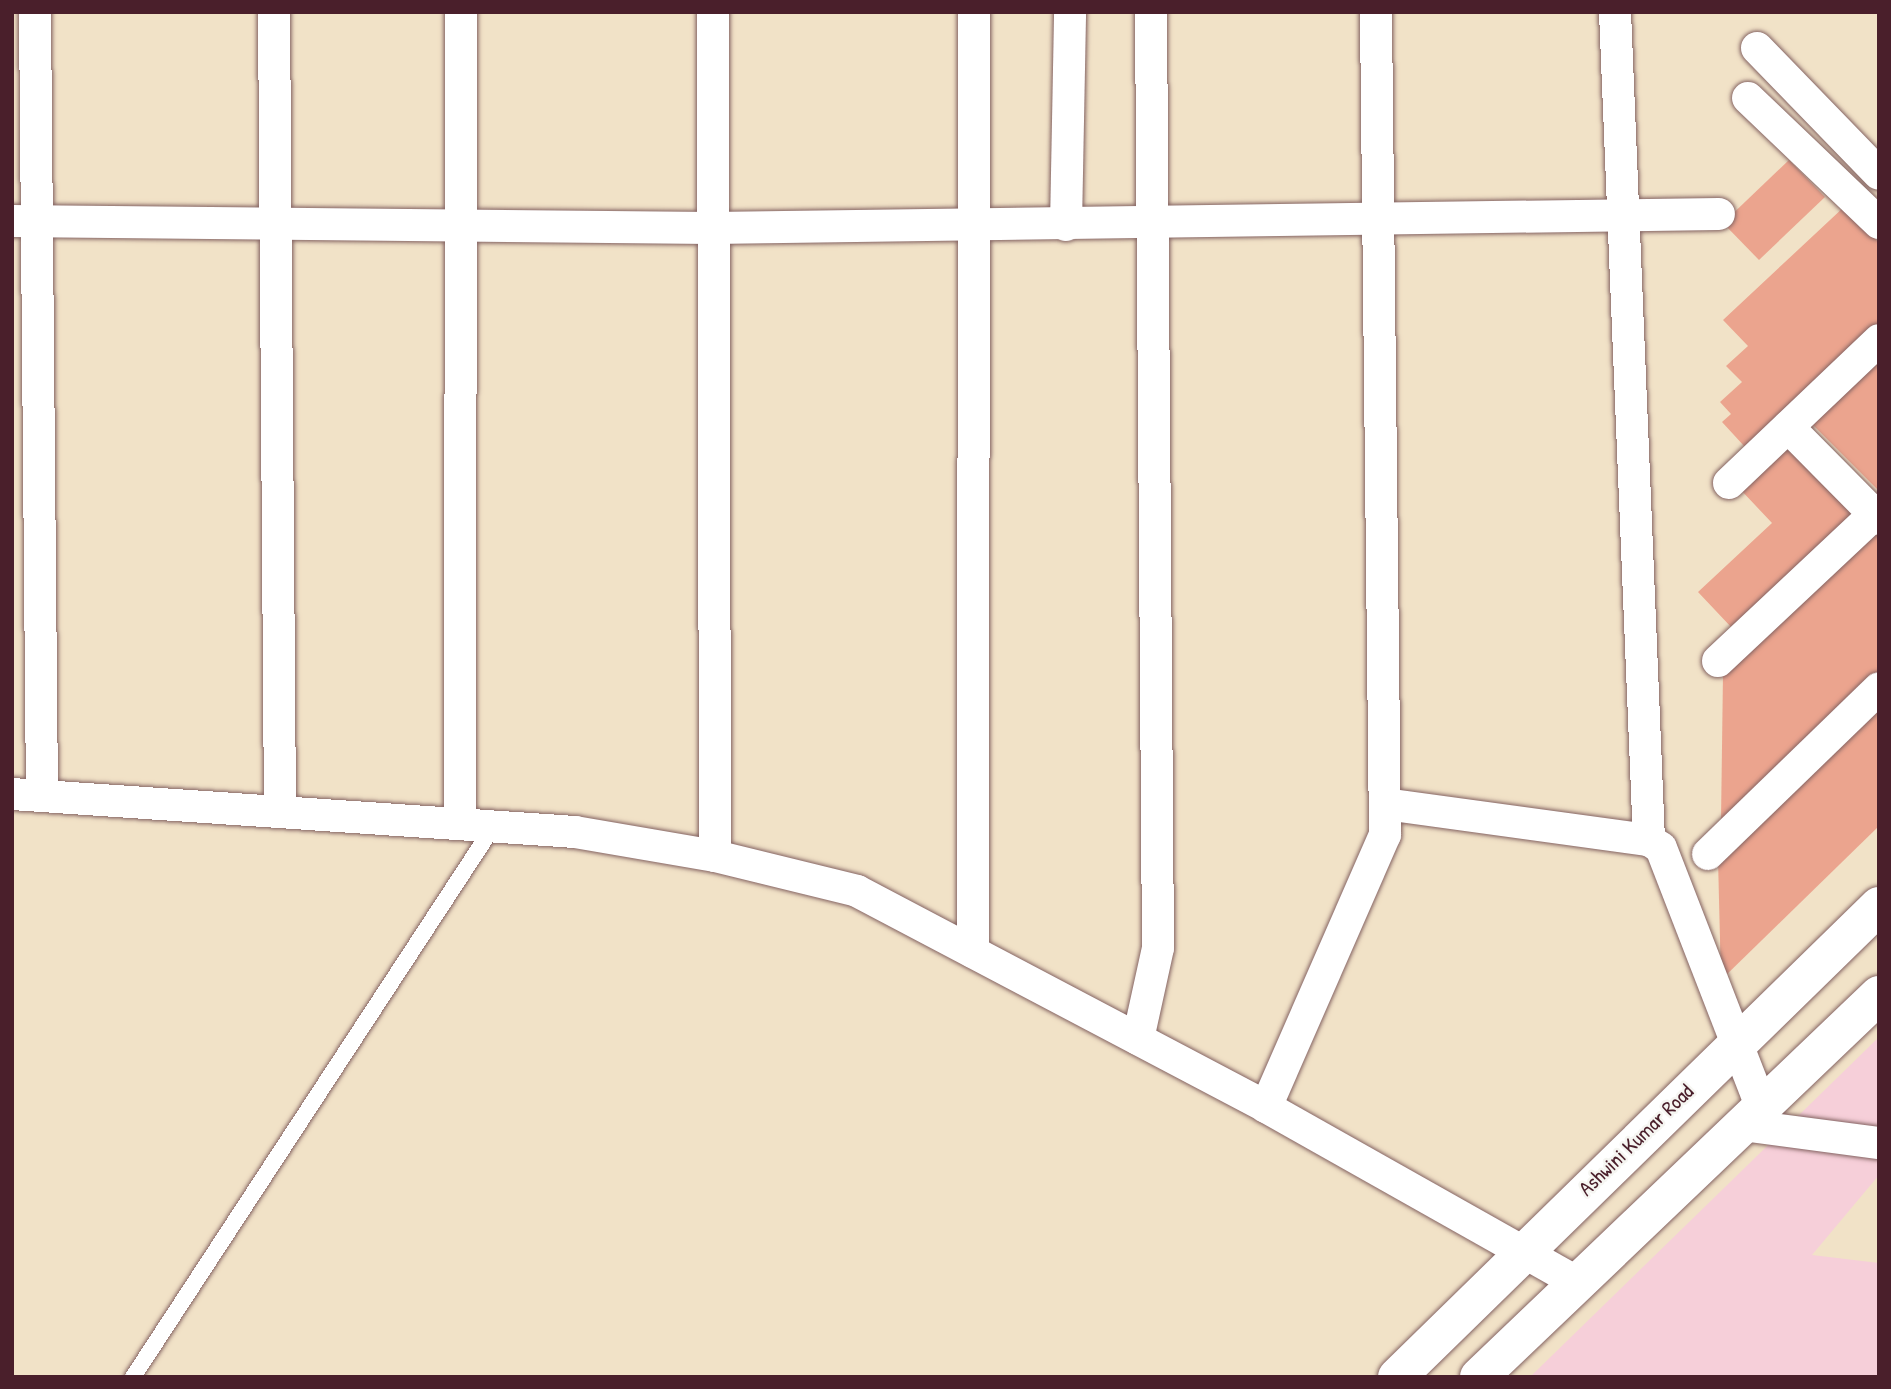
<!DOCTYPE html>
<html>
<head>
<meta charset="utf-8">
<style>
  body { margin:0 }
  #map { position:relative; width:1891px; height:1389px; overflow:hidden; background:#f1e2c7; font-family:"Patrick Hand",sans-serif }
  div>[style] { position:absolute }
  .built>* { inset:0; background:#f6cfd9 }
  .building>* { inset:0; background:#eba48e }
  .roads { filter:drop-shadow(0 0 2px #846362) drop-shadow(0 0 2px #846362) }
  .service>* { height:16px; margin:-8px; padding:0 8px; transform-origin:8px; border-radius:8px; background:#fff }
  .minor>* { height:32px; margin:-16px; padding:0 16px; transform-origin:16px; border-radius:16px; background:#fff }
  .secondary>* { height:38px; margin:-19px; padding:0 19px; transform-origin:19px; border-radius:19px; background:#fff }
  span { translate:-50% -50%; white-space:nowrap; text-align:center; line-height:1.15; -webkit-text-stroke:5px #f6f6f2; paint-order:stroke }
  .street-label { font-size:21px; color:#4a1f2b }
  .frame { position:absolute; inset:0; border:14px solid #4a1f2b; pointer-events:none }
</style>
</head>
<body>
<div id="map">
  <div class="built">
    <i style="clip-path:polygon(1879px 1037px,1879px 1175px,1812px 1255px,1879px 1263px,1879px 1377px,1530px 1377px)"></i>
  </div>
  <div class="building">
    <i style="clip-path:polygon(1789px 160px,1825px 197px,1759px 260px,1723px 223px)"></i>
    <i style="clip-path:polygon(1845px 206px,1879px 243px,1879px 323px,1745px 447px,1722px 422px,1731px 414px,1720px 402px,1742px 382px,1726px 366px,1748px 346px,1723px 320px)"></i>
    <i style="clip-path:polygon(1879px 349px,1879px 491px,1807px 419px)"></i>
    <i style="clip-path:polygon(1788px 443px,1855px 514px,1732px 628px,1698px 592px,1772px 523px,1739px 488px)"></i>
    <i style="clip-path:polygon(1879px 529px,1879px 670px,1721px 821px,1723px 674px)"></i>
    <i style="clip-path:polygon(1879px 702px,1879px 826px,1721px 980px,1718px 859px)"></i>
  </div>
  <div class="roads">
    <div class="service">
      <i style="left:133px;top:1377px;width:657px;rotate:-56.79deg"></i>
    </div>
    <div class="minor">
      <i style="left:35px;top:12px;width:783px;rotate:89.49deg"></i>
      <i style="left:274px;top:12px;width:800px;rotate:89.57deg"></i>
      <i style="left:713px;top:12px;width:844px;rotate:89.86deg"></i>
      <i style="left:1615px;top:12px;width:829px;rotate:87.65deg"></i>
      <i style="left:1757px;top:48px;width:175px;rotate:45.9deg"></i>
      <i style="left:1748px;top:98px;width:181px;rotate:43.7deg"></i>
      <i style="left:12px;top:221px;width:700px;rotate:0.57deg"></i>
      <i style="left:712px;top:228px;width:1007px;rotate:-0.8deg"></i>
      <i style="left:1066px;top:225px;width:213px;rotate:-88.9deg"></i>
      <i style="left:1788px;top:427px;width:129px;rotate:45.3deg"></i>
      <i style="left:1729px;top:483px;width:207px;rotate:-43.6deg"></i>
      <i style="left:1718px;top:661px;width:221px;rotate:-43.2deg"></i>
      <i style="left:12px;top:794px;width:564px;rotate:3.86deg"></i>
      <i style="left:575px;top:832px;width:142px;rotate:9.7deg"></i>
      <i style="left:715px;top:856px;width:146px;rotate:13.8deg"></i>
      <i style="left:857px;top:891px;width:463px;rotate:27.8deg"></i>
      <i style="left:1266px;top:1107px;width:356px;rotate:29.4deg"></i>
      <i style="left:1385px;top:804px;width:266px;rotate:7.8deg"></i>
      <i style="left:1649px;top:840px;width:14px;rotate:34deg"></i>
      <i style="left:1661px;top:848px;width:279px;rotate:68.8deg"></i>
      <i style="left:460px;top:824px;width:812px;rotate:-89.93deg"></i>
      <i style="left:1708px;top:854px;width:238px;rotate:-44.1deg"></i>
      <i style="left:973px;top:952px;width:940px;rotate:-89.94deg"></i>
      <i style="left:1138px;top:1039px;width:93px;rotate:-77.6deg"></i>
      <i style="left:1158px;top:948px;width:936px;rotate:-90.43deg"></i>
      <i style="left:1266px;top:1107px;width:297px;rotate:-66.4deg"></i>
      <i style="left:1385px;top:835px;width:823px;rotate:-90.63deg"></i>
      <i style="left:1742px;top:1125px;width:138px;rotate:7.5deg"></i>
    </div>
    <div class="secondary">
      <i style="left:1397px;top:1377px;width:674px;rotate:-44.34deg"></i>
      <i style="left:1479px;top:1377px;width:553px;rotate:-43.68deg"></i>
    </div>
  </div>
  <div class="street-label">
    <span style="left:1636px;top:1140px;rotate:-44deg">Ashwini Kumar Road</span>
  </div>
  <div class="frame"></div>
</div>
</body>
</html>
